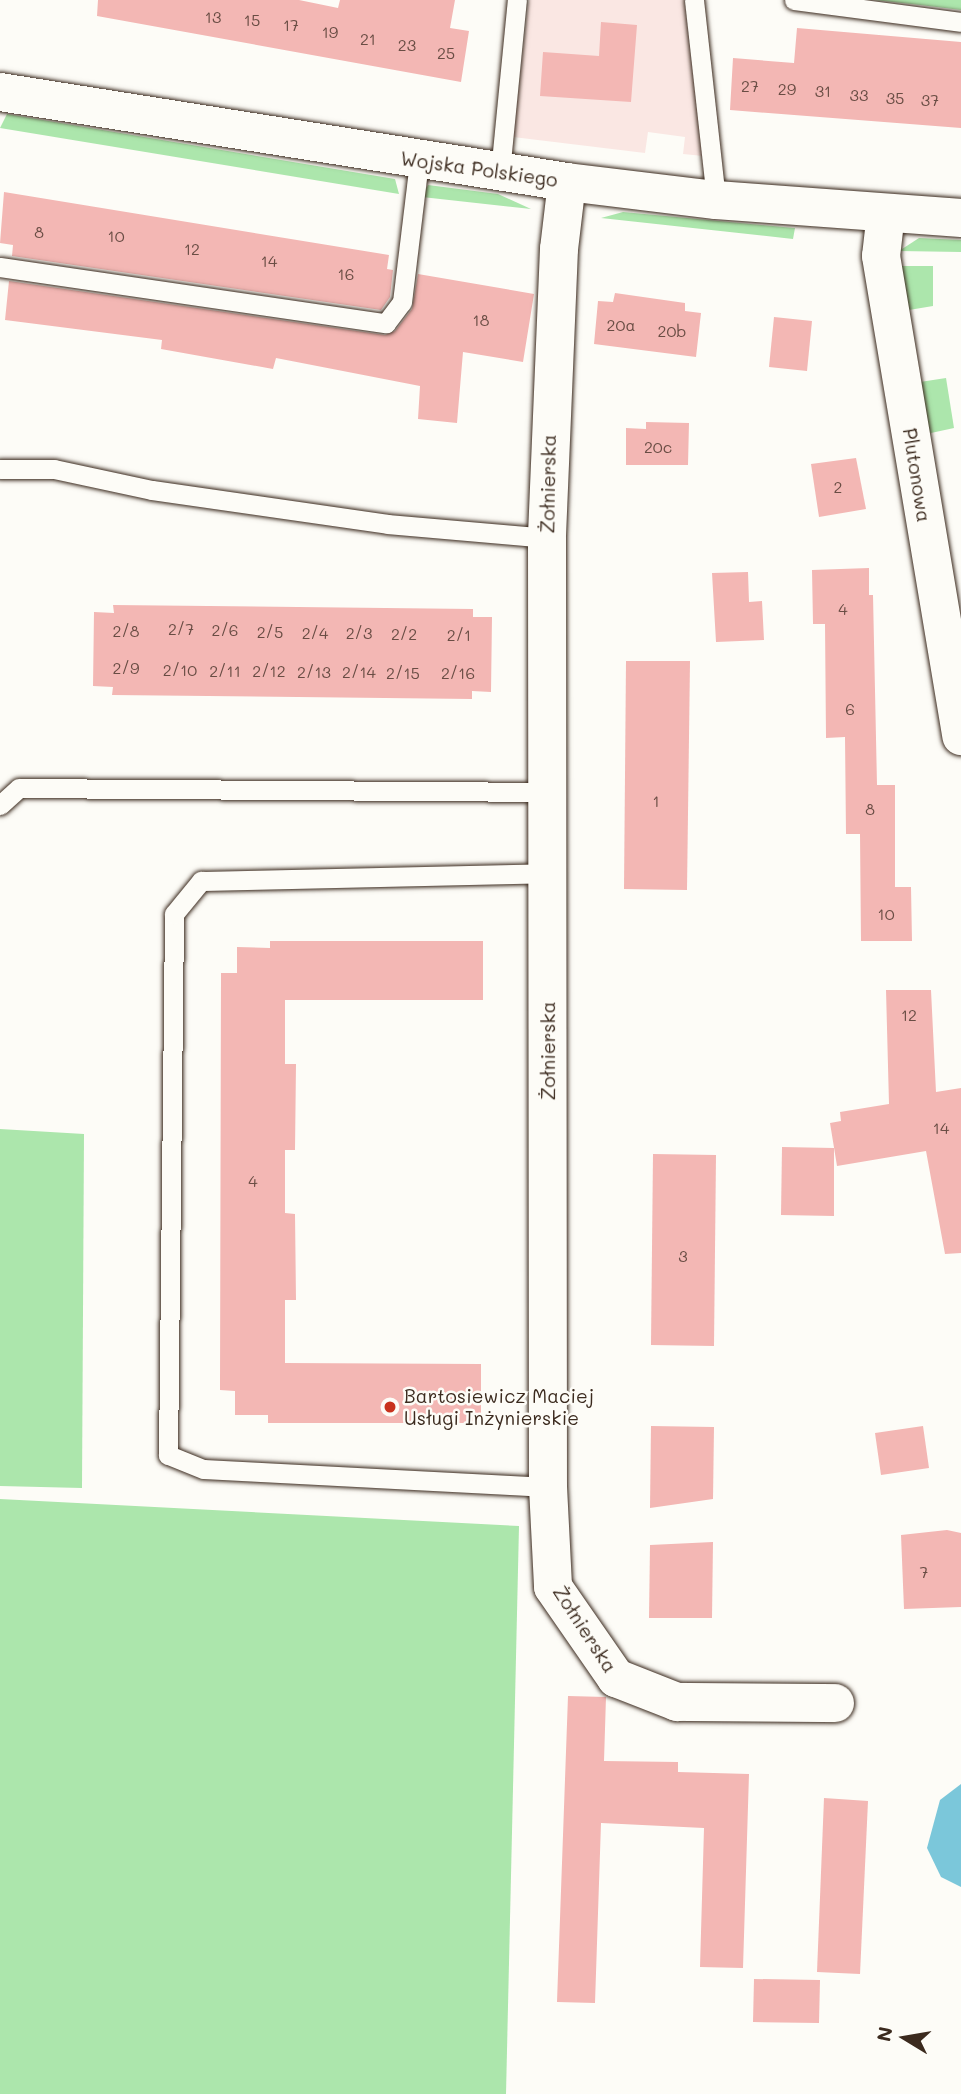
<!DOCTYPE html>
<html>
<head>
<meta charset="utf-8">
<style>
  body { margin:0 }
  #map { position:relative; width:961px; height:2094px; overflow:hidden; background:#fdfcf7; font-family:Mali,sans-serif }
  div>[style] { position:absolute }
  .built>* { inset:0; background:#fae7e3 }
  .green>* { inset:0; background:#ace6ac }
  .water>* { inset:0; background:#7bc7da }
  .building>* { inset:0; background:#f3b7b4 }
  .roads { filter:drop-shadow(0 0 2px #3b2a1e) drop-shadow(0 0 2px #3b2a1e) }
  .lane>* { height:19px; margin:-9.5px; padding:0 9.5px; transform-origin:9.5px; border-radius:9.5px; background:#fdfcf7 }
  .street>* { height:38px; margin:-19px; padding:0 19px; transform-origin:19px; border-radius:19px; background:#fdfcf7 }
  .secondary>* { height:38px; margin:-19px; padding:0 19px; transform-origin:19px; border-radius:19px; background:#fdfcf7 }
  .dots>* { width:19px; height:19px; translate:-50% -50%; box-sizing:border-box; border:4px solid #fdfcf7; border-radius:50% }
  span { translate:-50% -50%; white-space:nowrap; text-align:center; line-height:1.15; -webkit-text-stroke:5px #fdfcf7; paint-order:stroke }
  .number-label { font-size:16px; color:#694d44 }
  .number-label span { -webkit-text-stroke-width:0 }
  .street-label { font-size:19px; color:#3b2a1e }
  .poi-label { font-size:19px; color:#3b2a1e }
  .left { translate:0 -50%; text-align:left }
  .north { position:absolute; left:870px; top:2003px; width:70px; height:70px; -webkit-text-stroke:5px #fdfcf7; paint-order:stroke; rotate:281deg; font-size:19px; font-weight:700; line-height:28px; text-align:center; color:#3b2a1e }
  .north::after { content:''; display:block; margin:auto; width:24px; height:32px; background:#3b2a1e; clip-path:polygon(50% 0,100% 100%,50% 72%,0 100%) }
</style>
</head>
<body>
<div id="map">
  <div class="built">
    <i style="clip-path:polygon(529px 0,684px 0,703px 156px,683px 154px,685px 137px,648px 132px,645px 153px,513px 137px)"></i>
  </div>
  <div class="green">
    <i style="clip-path:polygon(874px 0,961px 0,961px 10px,920px 5px)"></i>
    <i style="clip-path:polygon(7px 114px,395px 179px,399px 194px,0 128px)"></i>
    <i style="clip-path:polygon(428px 185px,498px 194px,531px 209px,422px 197px)"></i>
    <i style="clip-path:polygon(623px 212px,794px 228px,795px 228px,793px 239px,601px 218px)"></i>
    <i style="clip-path:polygon(919px 238px,961px 240px,961px 252px,899px 251px)"></i>
    <i style="clip-path:polygon(896px 266px,933px 266px,933px 306px,909px 310px)"></i>
    <i style="clip-path:polygon(946px 378px,954px 428px,931px 433px,923px 428px,920px 382px)"></i>
    <i style="clip-path:polygon(0 1129px,84px 1134px,82px 1488px,0 1486px)"></i>
    <i style="clip-path:polygon(0 1499px,519px 1526px,506px 2094px,0 2094px)"></i>
  </div>
  <div class="water">
    <i style="clip-path:polygon(961px 1784px,961px 1887px,941px 1877px,927px 1848px,940px 1800px)"></i>
  </div>
  <div class="building">
    <i style="clip-path:polygon(98px 0,299px 0,338px 8px,340px 0,455px 0,450px 28px,469px 31px,461px 82px,97px 16px)"></i>
    <i style="clip-path:polygon(601px 22px,637px 25px,631px 102px,540px 96px,543px 52px,599px 56px)"></i>
    <i style="clip-path:polygon(797px 28px,961px 42px,961px 128px,730px 110px,733px 58px,794px 63px)"></i>
    <i style="clip-path:polygon(4px 192px,389px 255px,387px 269px,393px 270px,390px 297px,381px 310px,12px 256px,13px 245px,0 243px)"></i>
    <i style="clip-path:polygon(418px 274px,534px 294px,523px 362px,463px 352px,457px 423px,418px 419px,420px 386px,276px 358px,273px 369px,161px 349px,162px 340px,5px 320px,9px 281px,385px 335px,395px 331px,412px 309px)"></i>
    <i style="clip-path:polygon(615px 293px,685px 303px,685px 311px,701px 313px,696px 357px,594px 344px,598px 301px,613px 302px)"></i>
    <i style="clip-path:polygon(774px 317px,812px 321px,807px 371px,769px 367px)"></i>
    <i style="clip-path:polygon(646px 422px,689px 423px,688px 465px,626px 465px,626px 428px,646px 429px)"></i>
    <i style="clip-path:polygon(856px 458px,866px 509px,819px 517px,811px 464px)"></i>
    <i style="clip-path:polygon(869px 568px,869px 595px,873px 595px,877px 785px,895px 785px,895px 887px,911px 887px,912px 941px,861px 941px,860px 834px,846px 834px,845px 737px,826px 738px,825px 624px,813px 624px,812px 570px)"></i>
    <i style="clip-path:polygon(748px 572px,749px 602px,762px 601px,764px 640px,716px 642px,712px 573px)"></i>
    <i style="clip-path:polygon(113px 605px,473px 609px,473px 617px,492px 617px,491px 692px,472px 691px,472px 699px,112px 695px,113px 687px,93px 686px,94px 612px,114px 613px)"></i>
    <i style="clip-path:polygon(626px 661px,690px 661px,687px 890px,624px 889px)"></i>
    <i style="clip-path:polygon(270px 941px,483px 941px,483px 1000px,285px 1000px,285px 1064px,296px 1064px,295px 1150px,285px 1150px,285px 1213px,295px 1214px,296px 1300px,285px 1300px,285px 1363px,481px 1364px,481px 1423px,268px 1423px,268px 1415px,235px 1415px,235px 1391px,220px 1390px,221px 973px,237px 973px,237px 947px,270px 948px)"></i>
    <i style="clip-path:polygon(886px 990px,931px 990px,936px 1092px,961px 1088px,961px 1253px,945px 1254px,926px 1151px,837px 1166px,830px 1123px,841px 1121px,840px 1112px,889px 1104px)"></i>
    <i style="clip-path:polygon(782px 1147px,834px 1148px,834px 1216px,781px 1215px)"></i>
    <i style="clip-path:polygon(653px 1154px,716px 1155px,714px 1346px,651px 1345px)"></i>
    <i style="clip-path:polygon(651px 1426px,714px 1427px,713px 1499px,650px 1508px)"></i>
    <i style="clip-path:polygon(923px 1426px,929px 1468px,881px 1475px,875px 1433px)"></i>
    <i style="clip-path:polygon(947px 1530px,961px 1533px,961px 1607px,904px 1609px,901px 1535px)"></i>
    <i style="clip-path:polygon(713px 1542px,712px 1618px,649px 1618px,650px 1545px)"></i>
    <i style="clip-path:polygon(568px 1696px,606px 1697px,604px 1761px,678px 1762px,678px 1772px,749px 1774px,743px 1968px,700px 1967px,704px 1828px,601px 1823px,595px 2003px,557px 2002px)"></i>
    <i style="clip-path:polygon(824px 1798px,868px 1801px,860px 1974px,817px 1972px)"></i>
    <i style="clip-path:polygon(754px 1979px,820px 1980px,819px 2023px,753px 2022px)"></i>
  </div>
  <div class="roads">
    <div class="lane">
      <i style="left:694px;top:0;width:201px;rotate:83.7deg"></i>
      <i style="left:794px;top:0;width:168px;rotate:7.5deg"></i>
      <i style="left:500px;top:172px;width:173px;rotate:-84.4deg"></i>
      <i style="left:0;top:267px;width:390px;rotate:8.3deg"></i>
      <i style="left:386px;top:323px;width:26px;rotate:-53deg"></i>
      <i style="left:402px;top:302px;width:142px;rotate:-83.1deg"></i>
      <i style="left:0;top:469px;width:54px"></i>
      <i style="left:54px;top:469px;width:100px;rotate:12.1deg"></i>
      <i style="left:152px;top:490px;width:238px;rotate:8.2deg"></i>
      <i style="left:388px;top:524px;width:160px;rotate:5deg"></i>
      <i style="left:0;top:805px;width:25px;rotate:-42deg"></i>
      <i style="left:19px;top:788px;width:528px;rotate:0.43deg"></i>
      <i style="left:548px;top:1487px;width:345px;rotate:-177deg"></i>
      <i style="left:203px;top:1469px;width:38px;rotate:-158deg"></i>
      <i style="left:168px;top:1455px;width:541px;rotate:-89.36deg"></i>
      <i style="left:174px;top:914px;width:43px;rotate:-50.7deg"></i>
      <i style="left:201px;top:881px;width:347px;rotate:-1.3deg"></i>
    </div>
    <div class="street">
      <i style="left:567px;top:182px;width:67px;rotate:96.8deg"></i>
      <i style="left:559px;top:249px;width:289px;rotate:92.4deg"></i>
      <i style="left:547px;top:538px;width:949px;rotate:89.94deg"></i>
      <i style="left:548px;top:1487px;width:100px;rotate:87.1deg"></i>
      <i style="left:553px;top:1587px;width:111px;rotate:55.3deg"></i>
      <i style="left:616px;top:1678px;width:66px;rotate:21.5deg"></i>
      <i style="left:677px;top:1702px;width:158px;rotate:0.4deg"></i>
      <i style="left:886px;top:213px;width:43px;rotate:96.6deg"></i>
      <i style="left:881px;top:256px;width:487px;rotate:80.5deg"></i>
    </div>
    <div class="secondary">
      <i style="left:0;top:92px;width:574px;rotate:9.02deg"></i>
      <i style="left:567px;top:182px;width:150px;rotate:6.9deg"></i>
      <i style="left:716px;top:200px;width:246px;rotate:4.2deg"></i>
    </div>
  </div>
  <div class="dots">
    <i style="left:390px;top:1407px;background:#c8321e"></i>
  </div>
  <div class="number-label">
    <span style="left:213px;top:17px">13</span>
    <span style="left:252px;top:20px">15</span>
    <span style="left:291px;top:25px">17</span>
    <span style="left:330px;top:32px">19</span>
    <span style="left:368px;top:39px">21</span>
    <span style="left:407px;top:45px">23</span>
    <span style="left:446px;top:53px">25</span>
    <span style="left:750px;top:86px">27</span>
    <span style="left:787px;top:89px">29</span>
    <span style="left:823px;top:91px">31</span>
    <span style="left:859px;top:95px">33</span>
    <span style="left:895px;top:98px">35</span>
    <span style="left:930px;top:100px">37</span>
    <span style="left:39px;top:232px">8</span>
    <span style="left:116px;top:236px">10</span>
    <span style="left:192px;top:249px">12</span>
    <span style="left:269px;top:261px">14</span>
    <span style="left:346px;top:274px">16</span>
    <span style="left:481px;top:320px">18</span>
    <span style="left:621px;top:325px">20a</span>
    <span style="left:672px;top:331px">20b</span>
    <span style="left:658px;top:447px">20c</span>
    <span style="left:838px;top:487px">2</span>
    <span style="left:843px;top:609px">4</span>
    <span style="left:181px;top:629px">2/7</span>
    <span style="left:225px;top:630px">2/6</span>
    <span style="left:126px;top:631px">2/8</span>
    <span style="left:270px;top:632px">2/5</span>
    <span style="left:315px;top:633px">2/4</span>
    <span style="left:359px;top:633px">2/3</span>
    <span style="left:404px;top:634px">2/2</span>
    <span style="left:459px;top:635px">2/1</span>
    <span style="left:126px;top:668px">2/9</span>
    <span style="left:180px;top:670px">2/10</span>
    <span style="left:225px;top:671px">2/11</span>
    <span style="left:269px;top:671px">2/12</span>
    <span style="left:314px;top:672px">2/13</span>
    <span style="left:359px;top:672px">2/14</span>
    <span style="left:403px;top:673px">2/15</span>
    <span style="left:458px;top:673px">2/16</span>
    <span style="left:850px;top:709px">6</span>
    <span style="left:656px;top:801px">1</span>
    <span style="left:870px;top:809px">8</span>
    <span style="left:886px;top:914px">10</span>
    <span style="left:909px;top:1015px">12</span>
    <span style="left:941px;top:1128px">14</span>
    <span style="left:253px;top:1181px">4</span>
    <span style="left:683px;top:1256px">3</span>
    <span style="left:924px;top:1572px">7</span>
  </div>
  <div class="street-label">
    <span style="left:479px;top:169px;rotate:8deg">Wojska Polskiego</span>
    <span style="left:917px;top:475px;rotate:81deg">Plutonowa</span>
    <span style="left:548px;top:484px;rotate:-89deg">Żołnierska</span>
    <span style="left:548px;top:1051px;rotate:-90deg">Żołnierska</span>
    <span style="left:585px;top:1629px;rotate:57deg">Żołnierska</span>
  </div>
  <div class="poi-label">
    <span class="left" style="left:404px;top:1407px">Bartosiewicz Maciej<br>Usługi Inżynierskie</span>
  </div>
  <div class="north">N</div>
</div>
</body>
</html>
